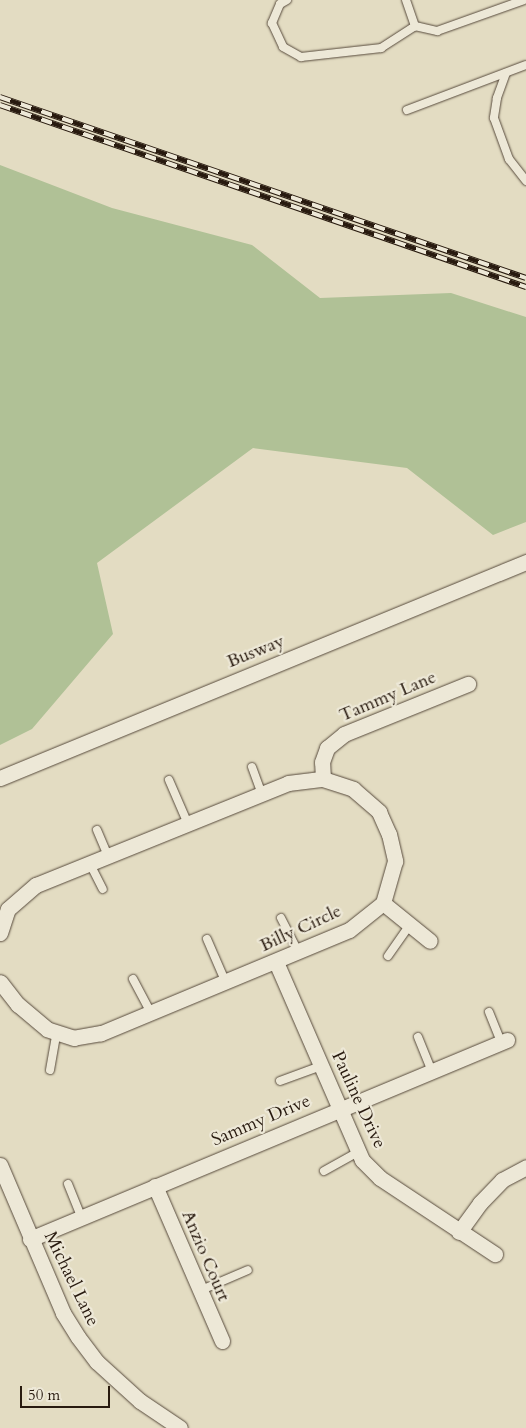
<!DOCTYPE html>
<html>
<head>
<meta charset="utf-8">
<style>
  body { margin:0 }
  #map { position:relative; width:526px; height:1428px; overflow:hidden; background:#e3dcc2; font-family:Cardo,serif }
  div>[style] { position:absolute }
  .green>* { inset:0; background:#b0c196 }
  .roads { filter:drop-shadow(0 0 1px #574a3c) drop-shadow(0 0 1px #574a3c) }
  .service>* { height:8px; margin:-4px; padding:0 4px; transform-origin:4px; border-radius:4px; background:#ede8d7 }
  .minor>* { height:15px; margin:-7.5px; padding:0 7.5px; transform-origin:7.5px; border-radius:7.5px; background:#ede8d7 }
  .rail>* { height:5.5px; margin-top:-2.75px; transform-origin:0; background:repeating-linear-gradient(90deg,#ede8d7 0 11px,#281a0f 0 22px); box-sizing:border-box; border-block:1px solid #281a0f }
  span { translate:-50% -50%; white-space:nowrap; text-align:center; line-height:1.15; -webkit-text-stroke:4.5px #ede8d7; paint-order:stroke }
  .street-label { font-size:18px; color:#281a0f }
  .scale { position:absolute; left:20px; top:1386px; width:90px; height:22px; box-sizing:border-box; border:2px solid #281a0f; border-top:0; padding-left:6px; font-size:15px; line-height:18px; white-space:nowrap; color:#281a0f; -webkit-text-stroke:4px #ede8d7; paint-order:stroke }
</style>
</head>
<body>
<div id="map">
  <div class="green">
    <i style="clip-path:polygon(0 165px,112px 208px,252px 245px,320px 298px,451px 293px,526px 317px,526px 522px,493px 535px,407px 468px,253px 448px,97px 563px,113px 634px,32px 729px,0 745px)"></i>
  </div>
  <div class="roads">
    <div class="service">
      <i style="left:287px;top:0;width:8px;rotate:150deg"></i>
      <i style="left:280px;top:4px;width:21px;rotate:113deg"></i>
      <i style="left:272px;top:23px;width:26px;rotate:65deg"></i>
      <i style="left:283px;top:47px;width:21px;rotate:29deg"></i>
      <i style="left:301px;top:57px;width:81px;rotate:-6.4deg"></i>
      <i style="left:381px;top:48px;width:40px;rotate:-32.9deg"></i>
      <i style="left:406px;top:0;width:28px;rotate:71deg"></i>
      <i style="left:415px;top:26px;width:23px;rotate:13deg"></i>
      <i style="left:437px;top:31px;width:92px;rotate:-19.6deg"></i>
      <i style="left:506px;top:73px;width:27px;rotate:110deg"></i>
      <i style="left:497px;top:98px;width:20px;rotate:99deg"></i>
      <i style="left:494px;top:118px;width:44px;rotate:69.9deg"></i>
      <i style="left:509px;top:159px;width:28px;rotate:52deg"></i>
      <i style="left:407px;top:110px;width:127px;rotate:-20.7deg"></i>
      <i style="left:252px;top:767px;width:29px;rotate:70deg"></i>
      <i style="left:169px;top:780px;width:48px;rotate:66.6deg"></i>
      <i style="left:97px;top:830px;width:28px;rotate:67deg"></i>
      <i style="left:90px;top:864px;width:28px;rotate:63deg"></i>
      <i style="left:281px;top:918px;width:39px;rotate:63deg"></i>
      <i style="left:207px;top:939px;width:48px;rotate:66.6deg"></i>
      <i style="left:388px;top:956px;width:38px;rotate:-55deg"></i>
      <i style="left:133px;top:979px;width:38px;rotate:62deg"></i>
      <i style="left:489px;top:1012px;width:32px;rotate:68deg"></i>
      <i style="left:418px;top:1037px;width:37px;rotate:68deg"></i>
      <i style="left:50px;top:1070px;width:39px;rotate:-80deg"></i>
      <i style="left:280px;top:1081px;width:44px;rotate:-20.1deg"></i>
      <i style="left:324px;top:1171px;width:39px;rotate:-29deg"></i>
      <i style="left:68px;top:1184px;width:35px;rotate:68deg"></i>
      <i style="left:199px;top:1291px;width:53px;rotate:-23.2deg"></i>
    </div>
    <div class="minor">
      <i style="left:0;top:778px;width:569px;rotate:-22.33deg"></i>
      <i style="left:323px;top:779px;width:17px;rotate:-93deg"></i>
      <i style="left:322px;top:762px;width:15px;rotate:-70deg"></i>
      <i style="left:327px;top:748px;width:22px;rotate:-39deg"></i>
      <i style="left:344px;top:734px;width:134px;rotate:-22deg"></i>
      <i style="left:383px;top:903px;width:60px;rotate:39deg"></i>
      <i style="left:0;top:933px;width:25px;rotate:-72deg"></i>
      <i style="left:8px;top:909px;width:37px;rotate:-41deg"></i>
      <i style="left:36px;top:885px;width:272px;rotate:-22deg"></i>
      <i style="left:288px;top:783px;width:35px;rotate:-7deg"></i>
      <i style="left:323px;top:779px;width:32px;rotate:18deg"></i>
      <i style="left:353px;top:789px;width:35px;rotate:41deg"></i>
      <i style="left:379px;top:812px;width:24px;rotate:66deg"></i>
      <i style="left:389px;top:834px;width:28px;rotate:77deg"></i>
      <i style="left:395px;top:861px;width:44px;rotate:105.9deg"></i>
      <i style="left:383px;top:903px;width:43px;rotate:141.5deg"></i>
      <i style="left:349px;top:930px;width:269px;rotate:157.4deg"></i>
      <i style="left:101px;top:1033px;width:27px;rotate:170deg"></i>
      <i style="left:74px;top:1038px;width:28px;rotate:-162deg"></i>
      <i style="left:47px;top:1029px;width:38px;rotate:-140deg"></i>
      <i style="left:18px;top:1005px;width:29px;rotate:-128deg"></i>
      <i style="left:276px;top:962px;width:216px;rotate:66.5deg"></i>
      <i style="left:362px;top:1160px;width:25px;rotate:45deg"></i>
      <i style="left:380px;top:1178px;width:138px;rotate:33.5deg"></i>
      <i style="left:0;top:1165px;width:161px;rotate:66.9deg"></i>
      <i style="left:63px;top:1313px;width:28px;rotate:58deg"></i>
      <i style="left:78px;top:1337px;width:31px;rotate:53deg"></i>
      <i style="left:97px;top:1362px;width:58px;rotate:42.2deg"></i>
      <i style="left:140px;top:1401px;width:48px;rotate:34deg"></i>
      <i style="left:155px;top:1186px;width:169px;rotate:66.6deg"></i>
      <i style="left:459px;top:1232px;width:36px;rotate:-54deg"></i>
      <i style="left:480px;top:1203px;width:32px;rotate:-46deg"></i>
      <i style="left:502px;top:1180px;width:27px;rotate:-28deg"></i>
      <i style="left:30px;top:1239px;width:517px;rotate:-22.65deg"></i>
    </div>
  </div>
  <div class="rail">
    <i style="left:0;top:97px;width:556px;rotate:18.99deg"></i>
    <i style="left:0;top:105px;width:557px;rotate:19.09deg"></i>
  </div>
  <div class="street-label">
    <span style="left:256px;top:652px;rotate:-22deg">Busway</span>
    <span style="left:388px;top:697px;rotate:-23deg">Tammy Lane</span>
    <span style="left:301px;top:929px;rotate:-25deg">Billy Circle</span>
    <span style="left:358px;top:1100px;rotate:65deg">Pauline Drive</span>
    <span style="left:261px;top:1121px;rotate:-23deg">Sammy Drive</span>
    <span style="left:205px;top:1256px;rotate:67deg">Anzio Court</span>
    <span style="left:71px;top:1279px;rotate:64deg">Michael Lane</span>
  </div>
  <div class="scale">50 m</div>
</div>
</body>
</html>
